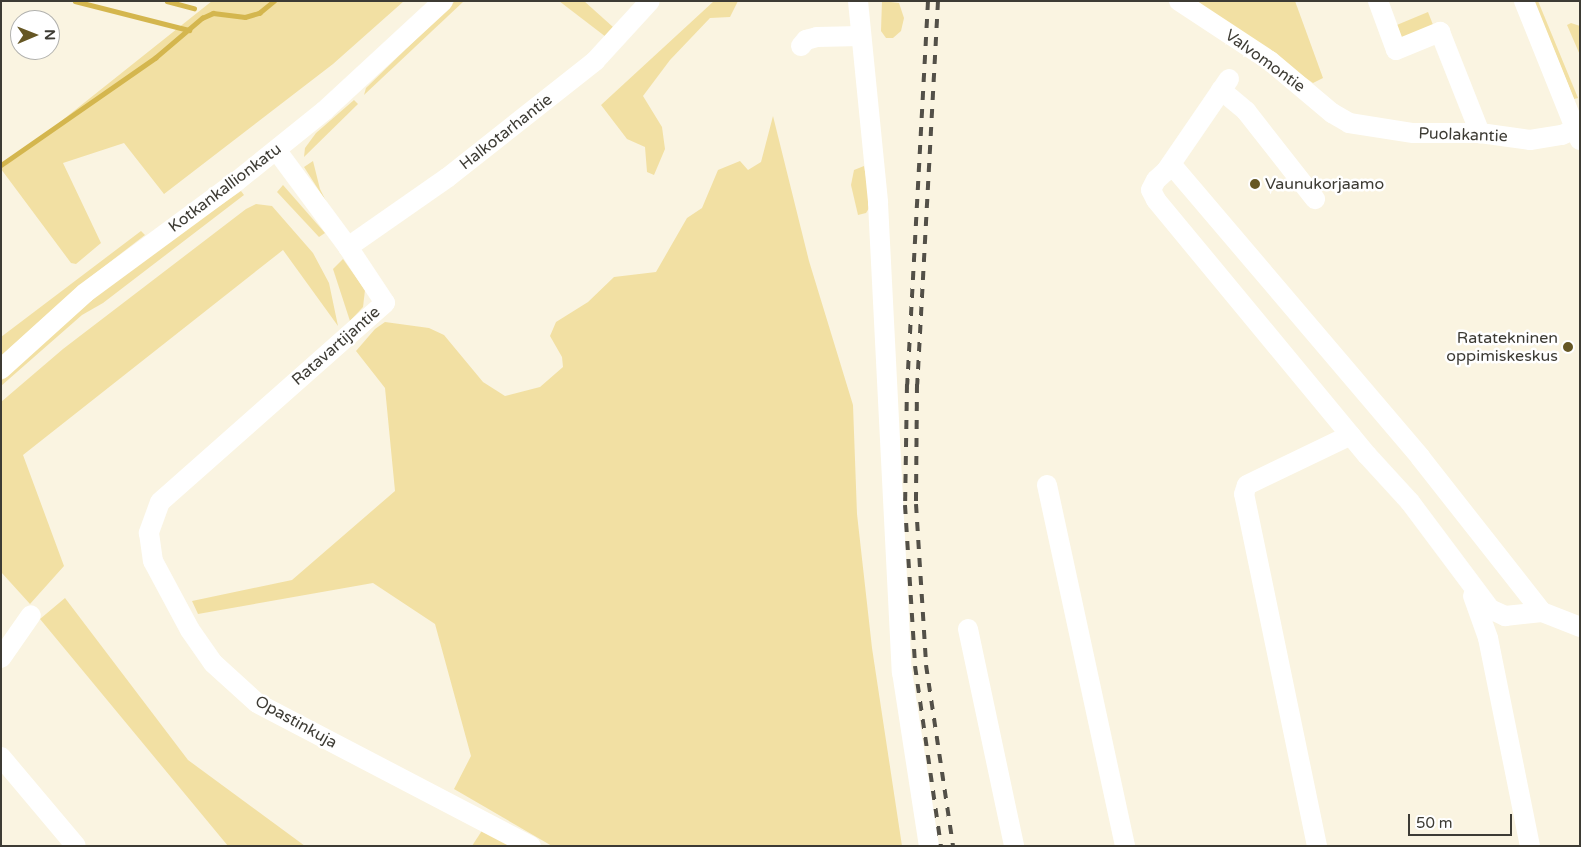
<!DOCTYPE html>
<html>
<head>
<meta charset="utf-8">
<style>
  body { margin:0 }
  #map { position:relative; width:1581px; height:847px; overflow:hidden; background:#faf4e1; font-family:"Varela Round",sans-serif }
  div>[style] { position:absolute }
  .green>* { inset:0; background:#f2e0a3 }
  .stream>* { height:4.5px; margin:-2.25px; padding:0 2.25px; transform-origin:2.25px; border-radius:2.25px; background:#d4b64e }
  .minor>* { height:20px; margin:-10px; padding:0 10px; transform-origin:10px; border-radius:10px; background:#fff }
  .rail>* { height:4px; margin-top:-2px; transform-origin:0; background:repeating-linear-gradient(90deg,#535048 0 9px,transparent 0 18px) }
  .dots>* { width:14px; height:14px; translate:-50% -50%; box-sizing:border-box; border:2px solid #fff; border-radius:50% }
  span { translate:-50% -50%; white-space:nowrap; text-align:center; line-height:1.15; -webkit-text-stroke:5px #fff; paint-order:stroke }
  .street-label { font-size:16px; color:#3d3b34 }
  .poi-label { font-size:16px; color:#3d3b34 }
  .left { translate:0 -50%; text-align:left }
  .right { translate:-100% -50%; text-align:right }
  .frame { position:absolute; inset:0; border:2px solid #3d3b34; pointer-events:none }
  .north { position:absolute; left:10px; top:10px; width:50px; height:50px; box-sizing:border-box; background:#fff; border:1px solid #b1b1ae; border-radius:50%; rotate:89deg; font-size:14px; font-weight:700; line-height:20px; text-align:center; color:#3d3b34 }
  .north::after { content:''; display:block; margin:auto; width:18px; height:22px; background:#665724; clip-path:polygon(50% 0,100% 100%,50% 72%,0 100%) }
  .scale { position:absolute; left:1408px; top:814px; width:104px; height:22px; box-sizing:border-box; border:2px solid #3d3b34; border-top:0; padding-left:6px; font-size:15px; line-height:18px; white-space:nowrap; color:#3d3b34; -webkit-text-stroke:4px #fff; paint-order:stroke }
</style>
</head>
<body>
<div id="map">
  <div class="green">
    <i style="clip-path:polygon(212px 1px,404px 1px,333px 64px,164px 194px,124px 143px,63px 163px,101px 243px,76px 264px,71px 263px,1px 169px)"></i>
    <i style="clip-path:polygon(455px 1px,464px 1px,364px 95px,366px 88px)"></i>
    <i style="clip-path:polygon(559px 1px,584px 1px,613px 27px,606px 37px)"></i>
    <i style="clip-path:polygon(714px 1px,738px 1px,730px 17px,710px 18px,670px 60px,643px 96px,662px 127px,665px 149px,654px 175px,647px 172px,645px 147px,627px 139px,601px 105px)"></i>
    <i style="clip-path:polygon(882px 1px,899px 3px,904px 18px,901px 31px,893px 38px,886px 38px,881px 31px)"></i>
    <i style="clip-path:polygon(1194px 1px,1295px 1px,1323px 78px,1313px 83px)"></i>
    <i style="clip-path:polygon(1534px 1px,1538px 1px,1578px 98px,1574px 99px)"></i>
    <i style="clip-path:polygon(1428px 12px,1435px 30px,1399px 45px,1392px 27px)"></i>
    <i style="clip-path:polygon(1571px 23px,1580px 26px,1580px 55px,1567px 25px)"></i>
    <i style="clip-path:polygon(354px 100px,358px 104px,304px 157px,305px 148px,316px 133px)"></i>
    <i style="clip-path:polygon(773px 116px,809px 261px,853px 405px,857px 514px,872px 648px,902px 846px,552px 846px,454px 789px,471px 756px,435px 624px,373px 583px,198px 614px,192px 601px,292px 580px,395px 491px,385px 388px,356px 351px,375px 329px,385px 322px,429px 328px,444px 335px,483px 382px,505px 396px,540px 387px,563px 367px,562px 357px,550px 336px,556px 322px,588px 302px,614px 277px,656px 272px,687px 218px,702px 208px,718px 170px,740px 161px,748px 170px,761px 162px)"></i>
    <i style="clip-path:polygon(313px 161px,320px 189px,327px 203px,304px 167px)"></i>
    <i style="clip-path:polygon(864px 166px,871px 205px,866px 213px,858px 215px,851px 185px,854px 170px)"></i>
    <i style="clip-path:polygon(283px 185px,325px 233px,319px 237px,277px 192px)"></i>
    <i style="clip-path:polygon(241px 191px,244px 195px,103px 303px,82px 315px,1px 386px,1px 381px,27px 355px,72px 314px,154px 251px)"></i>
    <i style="clip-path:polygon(256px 204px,272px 206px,313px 253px,329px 283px,338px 326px,283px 250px,23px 455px,64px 566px,30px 604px,1px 572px,1px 402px,63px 349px,246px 209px)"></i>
    <i style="clip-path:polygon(141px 231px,145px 235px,84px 282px,1px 356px,1px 337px)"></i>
    <i style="clip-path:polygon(343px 259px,365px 290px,363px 307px,350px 321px,333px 269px)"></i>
    <i style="clip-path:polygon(65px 598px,188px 760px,305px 846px,228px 846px,40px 619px)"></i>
    <i style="clip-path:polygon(483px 829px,512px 846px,472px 846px)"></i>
  </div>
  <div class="stream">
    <i style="left:75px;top:1px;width:118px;rotate:14.3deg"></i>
    <i style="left:167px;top:1px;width:28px;rotate:15deg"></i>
    <i style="left:1px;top:165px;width:188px;rotate:-34.8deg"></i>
    <i style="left:155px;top:58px;width:62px;rotate:-40.4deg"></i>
    <i style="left:202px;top:18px;width:12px;rotate:-24deg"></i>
    <i style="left:213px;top:13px;width:32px;rotate:7deg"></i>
    <i style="left:245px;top:17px;width:15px;rotate:-16deg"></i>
    <i style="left:259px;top:13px;width:19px;rotate:-39deg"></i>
  </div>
  <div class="minor">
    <i style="left:858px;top:1px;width:203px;rotate:84.3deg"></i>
    <i style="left:878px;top:203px;width:470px;rotate:87.1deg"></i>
    <i style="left:902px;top:672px;width:176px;rotate:81.2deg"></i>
    <i style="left:1179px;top:1px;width:109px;rotate:33.4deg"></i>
    <i style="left:1270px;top:61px;width:81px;rotate:40deg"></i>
    <i style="left:1332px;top:113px;width:20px;rotate:30deg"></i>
    <i style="left:1349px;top:123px;width:65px;rotate:8.9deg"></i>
    <i style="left:1413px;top:133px;width:67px"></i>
    <i style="left:1480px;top:133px;width:50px;rotate:8deg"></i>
    <i style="left:1530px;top:140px;width:32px;rotate:-9deg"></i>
    <i style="left:1562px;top:135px;width:14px;rotate:-25deg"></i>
    <i style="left:1378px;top:1px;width:52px;rotate:69.8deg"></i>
    <i style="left:1396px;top:50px;width:48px;rotate:-22.2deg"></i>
    <i style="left:1440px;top:32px;width:109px;rotate:68.4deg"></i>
    <i style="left:1524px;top:1px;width:150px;rotate:68.1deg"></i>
    <i style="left:801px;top:46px;width:8px;rotate:-50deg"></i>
    <i style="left:806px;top:40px;width:11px;rotate:-15deg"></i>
    <i style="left:817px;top:37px;width:44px;rotate:-1.3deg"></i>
    <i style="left:1229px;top:79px;width:112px;rotate:124.4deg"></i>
    <i style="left:1166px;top:171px;width:13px;rotate:138deg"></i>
    <i style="left:1156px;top:180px;width:11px;rotate:117deg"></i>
    <i style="left:1151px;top:190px;width:11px;rotate:63deg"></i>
    <i style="left:1156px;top:200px;width:331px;rotate:50.4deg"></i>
    <i style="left:1367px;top:455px;width:64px;rotate:47.5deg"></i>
    <i style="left:1410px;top:502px;width:134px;rotate:53.2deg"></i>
    <i style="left:1490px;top:609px;width:17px;rotate:25deg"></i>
    <i style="left:1505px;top:616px;width:37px;rotate:-6deg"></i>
    <i style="left:1542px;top:612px;width:41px;rotate:21.5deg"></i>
    <i style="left:1221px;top:90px;width:33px;rotate:40deg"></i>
    <i style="left:1246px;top:111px;width:112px;rotate:51.9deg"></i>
    <i style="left:277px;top:151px;width:119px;rotate:53.5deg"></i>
    <i style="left:348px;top:247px;width:67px;rotate:56.5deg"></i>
    <i style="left:385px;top:303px;width:300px;rotate:138.5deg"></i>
    <i style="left:160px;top:502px;width:33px;rotate:110deg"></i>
    <i style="left:149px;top:533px;width:28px;rotate:82deg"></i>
    <i style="left:153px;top:561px;width:78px;rotate:61.8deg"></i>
    <i style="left:190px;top:630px;width:40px;rotate:55.1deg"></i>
    <i style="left:213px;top:663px;width:59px;rotate:42.3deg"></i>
    <i style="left:257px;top:703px;width:309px;rotate:27.6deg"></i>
    <i style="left:1171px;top:164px;width:385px;rotate:49.6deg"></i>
    <i style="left:1420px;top:457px;width:197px;rotate:51.8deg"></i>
    <i style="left:348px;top:247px;width:121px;rotate:-34.9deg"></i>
    <i style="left:447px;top:178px;width:189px;rotate:-38.3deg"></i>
    <i style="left:595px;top:61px;width:81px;rotate:-47.5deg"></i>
    <i style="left:1px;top:369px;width:113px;rotate:-42.1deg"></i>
    <i style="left:85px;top:293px;width:189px;rotate:-36.4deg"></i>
    <i style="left:237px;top:181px;width:112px;rotate:-38.8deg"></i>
    <i style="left:324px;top:111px;width:162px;rotate:-42.7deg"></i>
    <i style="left:1047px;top:485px;width:369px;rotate:77.8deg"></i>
    <i style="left:1473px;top:596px;width:45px;rotate:70.3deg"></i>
    <i style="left:1488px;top:638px;width:212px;rotate:78.6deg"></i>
    <i style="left:968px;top:629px;width:222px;rotate:78deg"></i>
    <i style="left:1px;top:658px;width:52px;rotate:-55.1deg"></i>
    <i style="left:1px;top:757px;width:116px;rotate:49.9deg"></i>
    <i style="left:1317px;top:846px;width:359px;rotate:-101.7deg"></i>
    <i style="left:1244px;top:494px;width:9px;rotate:-72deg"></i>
    <i style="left:1247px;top:485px;width:115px;rotate:-25.7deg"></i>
  </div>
  <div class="rail">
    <i style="left:928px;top:1px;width:384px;rotate:93.1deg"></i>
    <i style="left:907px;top:384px;width:121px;rotate:90.9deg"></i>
    <i style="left:905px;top:505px;width:161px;rotate:86.4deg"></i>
    <i style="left:915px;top:666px;width:182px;rotate:81.8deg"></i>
    <i style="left:938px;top:1px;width:384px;rotate:93.1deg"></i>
    <i style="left:917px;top:384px;width:120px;rotate:90.5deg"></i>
    <i style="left:916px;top:504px;width:161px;rotate:86.4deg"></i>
    <i style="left:926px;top:665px;width:183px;rotate:81.5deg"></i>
  </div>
  <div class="dots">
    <i style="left:1255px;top:184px;background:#665724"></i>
    <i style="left:1568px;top:347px;background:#665724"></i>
  </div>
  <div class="street-label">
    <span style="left:1265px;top:61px;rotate:36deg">Valvomontie</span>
    <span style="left:506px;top:132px;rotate:-38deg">Halkotarhantie</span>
    <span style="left:1463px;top:135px;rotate:2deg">Puolakantie</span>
    <span style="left:225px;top:188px;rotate:-37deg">Kotkankallionkatu</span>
    <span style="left:336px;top:346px;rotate:-41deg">Ratavartijantie</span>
    <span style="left:296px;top:722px;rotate:29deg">Opastinkuja</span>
  </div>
  <div class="poi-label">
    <span class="left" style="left:1265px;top:184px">Vaunukorjaamo</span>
    <span class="right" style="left:1558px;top:347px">Ratatekninen<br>oppimiskeskus</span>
  </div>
  <div class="frame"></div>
  <div class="north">N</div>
  <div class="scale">50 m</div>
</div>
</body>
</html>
